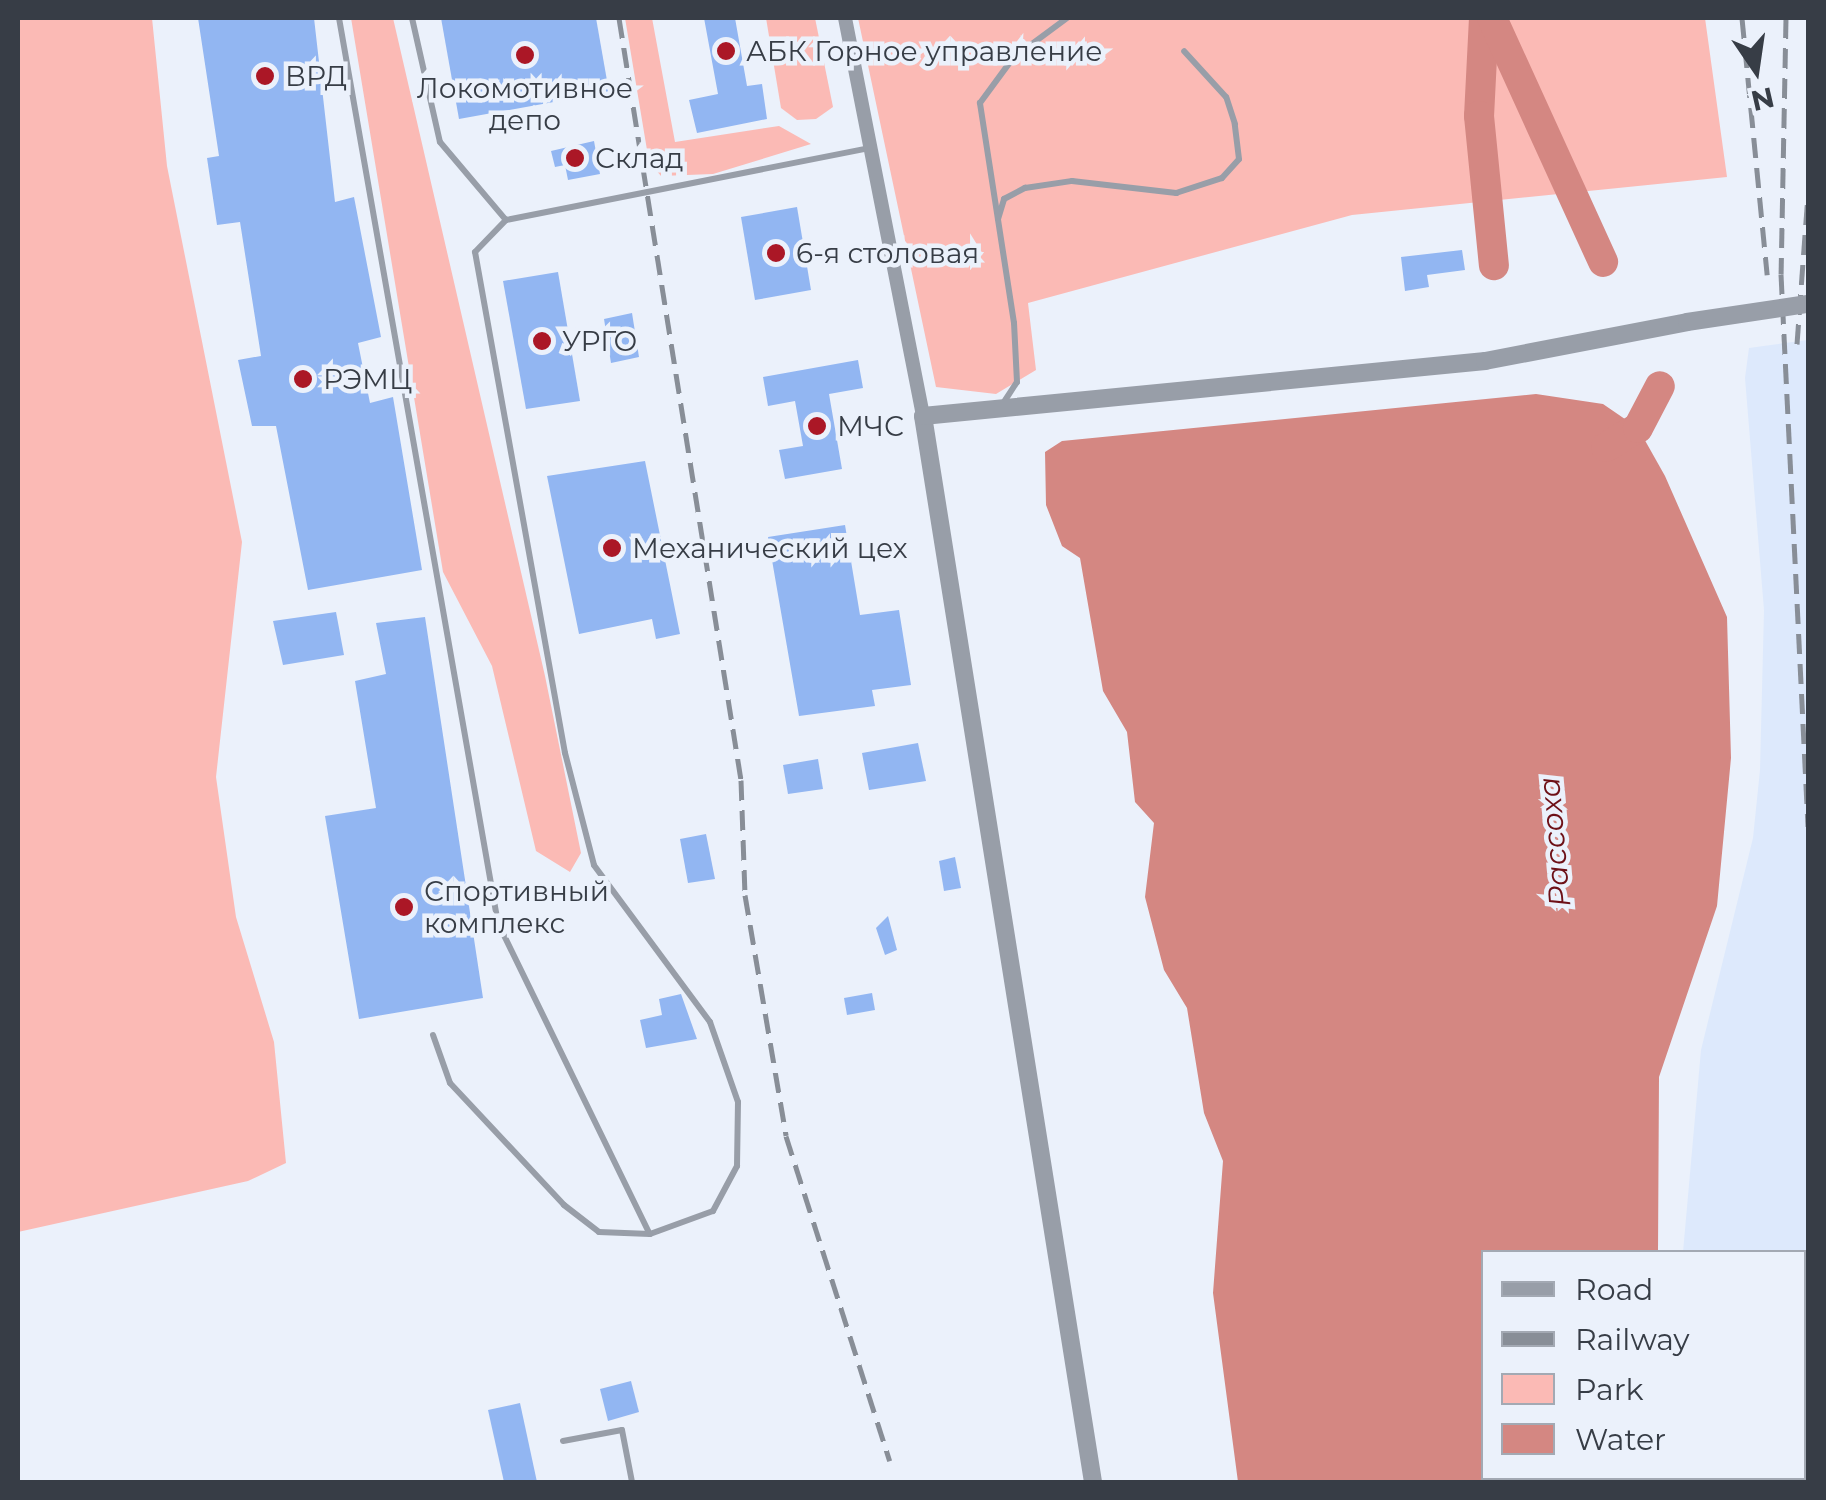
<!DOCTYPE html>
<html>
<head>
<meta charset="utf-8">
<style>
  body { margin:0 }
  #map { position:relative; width:1826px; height:1500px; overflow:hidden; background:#ebf1fb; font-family:Montserrat,sans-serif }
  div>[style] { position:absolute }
  .built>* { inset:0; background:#dde9fc }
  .green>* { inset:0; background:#fbbab5 }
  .water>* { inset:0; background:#d48782 }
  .river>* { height:30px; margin:-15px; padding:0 15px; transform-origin:15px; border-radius:15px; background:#d48782 }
  .building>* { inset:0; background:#92b6f2 }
  .service>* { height:6px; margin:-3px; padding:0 3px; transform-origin:3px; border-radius:3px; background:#989ea8 }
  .minor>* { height:14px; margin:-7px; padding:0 7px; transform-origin:7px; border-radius:7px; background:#989ea8 }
  .tertiary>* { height:18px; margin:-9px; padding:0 9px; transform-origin:9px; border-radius:9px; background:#989ea8 }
  .rail>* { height:5px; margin-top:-2.5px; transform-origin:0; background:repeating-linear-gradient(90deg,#888e97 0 20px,transparent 0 30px) }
  .tertiary-bridge>* { height:18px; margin:-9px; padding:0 9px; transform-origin:9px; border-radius:9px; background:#989ea8 }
  .dots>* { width:28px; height:28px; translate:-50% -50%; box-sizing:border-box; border:5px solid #ebf1fb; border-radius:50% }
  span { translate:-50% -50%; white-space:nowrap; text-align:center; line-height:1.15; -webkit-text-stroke:9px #ebf1fb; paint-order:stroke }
  .poi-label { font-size:28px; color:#373d46 }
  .left { translate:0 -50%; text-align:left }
  .water-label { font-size:30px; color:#6d1017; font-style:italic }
  .frame { position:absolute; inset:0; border:20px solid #373d46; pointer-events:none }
  .legend { position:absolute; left:1481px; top:1250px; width:325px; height:230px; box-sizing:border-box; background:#ebf1fb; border:2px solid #a3a9b3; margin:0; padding:12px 18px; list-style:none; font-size:30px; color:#373d46 }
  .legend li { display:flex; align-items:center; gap:20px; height:50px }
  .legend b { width:50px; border:2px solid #a3a9b3 }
  .north { position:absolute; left:1706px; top:20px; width:100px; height:100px; -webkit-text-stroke:8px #ebf1fb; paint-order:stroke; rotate:167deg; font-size:28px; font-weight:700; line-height:40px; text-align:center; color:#373d46 }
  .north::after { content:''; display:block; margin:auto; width:35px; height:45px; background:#373d46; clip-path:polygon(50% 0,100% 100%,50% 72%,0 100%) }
</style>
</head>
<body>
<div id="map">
  <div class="built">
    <i style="clip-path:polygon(1808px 340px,1808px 1482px,1685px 1482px,1804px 1478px,1804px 1252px,1683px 1252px,1701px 1050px,1753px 838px,1760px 770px,1764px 610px,1745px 378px,1749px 348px)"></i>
  </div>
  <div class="green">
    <i style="clip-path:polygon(18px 18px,152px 18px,167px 166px,242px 542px,216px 777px,236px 917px,274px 1042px,286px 1163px,248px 1181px,18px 1232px)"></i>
    <i style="clip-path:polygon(351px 18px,393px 18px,545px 676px,581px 853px,570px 872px,536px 851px,492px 666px,443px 572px)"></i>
    <i style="clip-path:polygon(625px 18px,652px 18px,675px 142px,779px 126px,811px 144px,713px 174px,661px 176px,649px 162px)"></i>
    <i style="clip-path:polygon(766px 18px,815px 18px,833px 107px,816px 119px,797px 120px,781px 108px)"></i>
    <i style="clip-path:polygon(858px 18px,1705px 18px,1727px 177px,1352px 215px,1028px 303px,1036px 370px,996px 394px,936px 387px)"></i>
  </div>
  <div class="water">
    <i style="clip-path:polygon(1536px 394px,1603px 404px,1638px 428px,1665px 476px,1727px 617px,1731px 758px,1717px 906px,1659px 1077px,1658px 1252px,1484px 1252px,1484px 1478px,1668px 1482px,1238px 1482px,1213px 1293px,1223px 1161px,1204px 1113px,1187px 1008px,1164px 970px,1145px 897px,1154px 823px,1135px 802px,1127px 732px,1103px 691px,1080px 558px,1062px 546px,1046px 505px,1045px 452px,1062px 441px)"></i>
  </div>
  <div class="river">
    <i style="left:1484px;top:18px;width:98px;rotate:92.9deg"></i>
    <i style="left:1479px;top:116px;width:150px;rotate:84.3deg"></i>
    <i style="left:1492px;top:18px;width:268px;rotate:65.5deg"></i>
    <i style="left:1606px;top:447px;width:37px;rotate:-31deg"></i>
    <i style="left:1638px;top:428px;width:47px;rotate:-62.4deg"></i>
  </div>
  <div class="building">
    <i style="clip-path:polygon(198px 18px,314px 18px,335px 202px,354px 197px,381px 337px,358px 343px,370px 403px,393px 397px,422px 570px,308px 590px,276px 426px,252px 426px,238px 360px,261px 356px,240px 222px,217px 225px,207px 158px,219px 156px)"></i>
    <i style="clip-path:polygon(441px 18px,596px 18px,609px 92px,459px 119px)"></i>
    <i style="clip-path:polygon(704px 18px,735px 18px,747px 86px,762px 84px,767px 119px,697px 133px,689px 100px,718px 94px)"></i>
    <i style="clip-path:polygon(594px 141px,600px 174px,568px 180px,565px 165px,555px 167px,551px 151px)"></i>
    <i style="clip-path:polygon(797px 207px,811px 290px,755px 300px,741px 217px)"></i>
    <i style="clip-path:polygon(1462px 250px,1465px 270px,1427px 275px,1429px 287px,1405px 291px,1401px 257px)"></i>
    <i style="clip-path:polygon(558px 272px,580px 401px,526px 409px,503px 281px)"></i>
    <i style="clip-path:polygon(632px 313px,639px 357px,611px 363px,604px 319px)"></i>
    <i style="clip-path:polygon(858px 360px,863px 388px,829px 394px,842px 469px,785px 479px,779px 450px,803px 446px,795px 401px,768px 406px,763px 377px)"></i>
    <i style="clip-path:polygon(645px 461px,680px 634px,656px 639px,652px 619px,579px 634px,547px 476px)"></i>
    <i style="clip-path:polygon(845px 525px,860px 615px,899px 610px,911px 685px,872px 690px,875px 706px,799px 716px,768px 537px)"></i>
    <i style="clip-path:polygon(336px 612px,344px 655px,283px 665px,273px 621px)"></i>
    <i style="clip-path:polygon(425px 617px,483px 998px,359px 1019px,325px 816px,376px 808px,355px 681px,386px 674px,376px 623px)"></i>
    <i style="clip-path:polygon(918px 743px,926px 781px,869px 790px,862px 753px)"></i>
    <i style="clip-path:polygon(818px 759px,823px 789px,788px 794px,783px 765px)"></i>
    <i style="clip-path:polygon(706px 834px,715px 879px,688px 883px,680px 839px)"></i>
    <i style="clip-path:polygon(955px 857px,961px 888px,944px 891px,939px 861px)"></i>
    <i style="clip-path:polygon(888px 916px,897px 950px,885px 955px,876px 928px)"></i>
    <i style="clip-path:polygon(872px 993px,875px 1010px,847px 1015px,844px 998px)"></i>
    <i style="clip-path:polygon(681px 994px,697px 1039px,646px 1048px,640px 1020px,662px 1015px,659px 999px)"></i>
    <i style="clip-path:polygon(631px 1381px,639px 1412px,608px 1421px,600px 1389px)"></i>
    <i style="clip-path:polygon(520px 1403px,537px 1482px,504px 1482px,488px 1410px)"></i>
  </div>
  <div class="service">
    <i style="left:339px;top:18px;width:919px;rotate:80.04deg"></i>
    <i style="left:498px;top:923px;width:346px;rotate:64deg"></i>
    <i style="left:650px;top:1234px;width:67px;rotate:-20.1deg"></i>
    <i style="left:713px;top:1211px;width:51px;rotate:-61.9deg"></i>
    <i style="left:737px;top:1166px;width:64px;rotate:-89.1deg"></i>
    <i style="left:738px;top:1102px;width:85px;rotate:-109.3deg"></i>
    <i style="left:710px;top:1022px;width:195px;rotate:-126.5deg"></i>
    <i style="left:594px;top:865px;width:116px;rotate:-104.5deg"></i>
    <i style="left:565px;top:753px;width:509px;rotate:-100.18deg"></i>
    <i style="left:475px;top:252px;width:45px;rotate:-45.9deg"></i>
    <i style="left:506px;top:220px;width:370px;rotate:-11.2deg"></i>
    <i style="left:412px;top:18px;width:127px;rotate:77.3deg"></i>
    <i style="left:440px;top:142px;width:102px;rotate:49.8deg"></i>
    <i style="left:998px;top:219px;width:21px;rotate:-73deg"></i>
    <i style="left:1004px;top:199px;width:24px;rotate:-28deg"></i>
    <i style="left:1025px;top:188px;width:48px;rotate:-8.5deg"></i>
    <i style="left:1072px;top:181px;width:105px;rotate:6.6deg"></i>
    <i style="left:1176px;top:193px;width:48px;rotate:-18.1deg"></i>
    <i style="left:1222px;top:178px;width:25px;rotate:-48deg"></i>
    <i style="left:1239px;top:159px;width:35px;rotate:-97deg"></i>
    <i style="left:1235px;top:124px;width:28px;rotate:-108deg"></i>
    <i style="left:1226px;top:97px;width:62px;rotate:-132.4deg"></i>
    <i style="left:1002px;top:405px;width:27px;rotate:-57deg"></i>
    <i style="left:1017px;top:382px;width:59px;rotate:-92.9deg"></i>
    <i style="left:1014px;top:323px;width:223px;rotate:-98.8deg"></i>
    <i style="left:980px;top:103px;width:56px;rotate:-53.7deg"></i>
    <i style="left:1013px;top:58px;width:67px;rotate:-36.5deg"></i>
    <i style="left:433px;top:1035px;width:51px;rotate:70.5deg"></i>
    <i style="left:450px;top:1083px;width:167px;rotate:46.9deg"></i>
    <i style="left:564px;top:1205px;width:44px;rotate:37.6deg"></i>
    <i style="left:599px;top:1232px;width:51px;rotate:2.2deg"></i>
    <i style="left:563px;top:1441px;width:60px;rotate:-10.6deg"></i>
    <i style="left:622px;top:1430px;width:53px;rotate:79.1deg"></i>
  </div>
  <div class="minor">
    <i style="left:845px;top:18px;width:406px;rotate:78.9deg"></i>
  </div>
  <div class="tertiary">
    <i style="left:1093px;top:1482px;width:1079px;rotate:-99.06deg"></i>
    <i style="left:923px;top:416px;width:565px;rotate:-5.59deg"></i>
    <i style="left:1485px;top:361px;width:206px;rotate:-10.9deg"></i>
  </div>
  <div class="rail">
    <i style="left:619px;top:18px;width:772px;rotate:80.9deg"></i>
    <i style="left:741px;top:780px;width:115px;rotate:88deg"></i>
    <i style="left:745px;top:895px;width:244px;rotate:80.3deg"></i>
    <i style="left:786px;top:1136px;width:341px;rotate:72.3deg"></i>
    <i style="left:1742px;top:18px;width:258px;rotate:84.4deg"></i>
    <i style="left:1786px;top:18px;width:256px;rotate:91.1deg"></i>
    <i style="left:1781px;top:274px;width:553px;rotate:87.2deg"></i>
    <i style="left:1797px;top:344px;width:149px;rotate:-85.8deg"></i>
  </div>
  <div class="tertiary-bridge">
    <i style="left:1687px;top:322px;width:122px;rotate:-8.5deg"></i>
  </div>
  <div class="dots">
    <i style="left:726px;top:51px;background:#ab1726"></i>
    <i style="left:525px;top:55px;background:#ab1726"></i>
    <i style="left:265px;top:76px;background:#ab1726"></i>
    <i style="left:575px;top:158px;background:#ab1726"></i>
    <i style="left:776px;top:253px;background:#ab1726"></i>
    <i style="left:542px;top:341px;background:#ab1726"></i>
    <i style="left:303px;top:379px;background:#ab1726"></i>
    <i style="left:817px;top:426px;background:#ab1726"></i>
    <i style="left:612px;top:548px;background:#ab1726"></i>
    <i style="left:404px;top:907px;background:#ab1726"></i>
  </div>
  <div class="poi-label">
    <span class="left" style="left:746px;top:51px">АБК Горное управление</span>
    <span class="left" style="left:285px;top:76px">ВРД</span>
    <span style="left:525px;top:104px">Локомотивное<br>депо</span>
    <span class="left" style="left:595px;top:158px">Склад</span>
    <span class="left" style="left:796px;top:253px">6-я столовая</span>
    <span class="left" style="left:562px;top:341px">УРГО</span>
    <span class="left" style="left:323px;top:379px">РЭМЦ</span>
    <span class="left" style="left:837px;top:426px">МЧС</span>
    <span class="left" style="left:632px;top:548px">Механический цех</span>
    <span class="left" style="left:424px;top:907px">Спортивный<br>комплекс</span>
  </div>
  <div class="water-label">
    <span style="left:1555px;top:842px;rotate:-95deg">Рассоха</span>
  </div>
  <div class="frame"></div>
  <ul class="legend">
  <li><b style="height:12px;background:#989ea8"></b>Road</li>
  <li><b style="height:12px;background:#888e97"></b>Railway</li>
  <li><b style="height:28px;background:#fbbab5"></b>Park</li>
  <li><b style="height:28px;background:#d48782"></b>Water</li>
  </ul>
  <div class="north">N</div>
</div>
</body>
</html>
